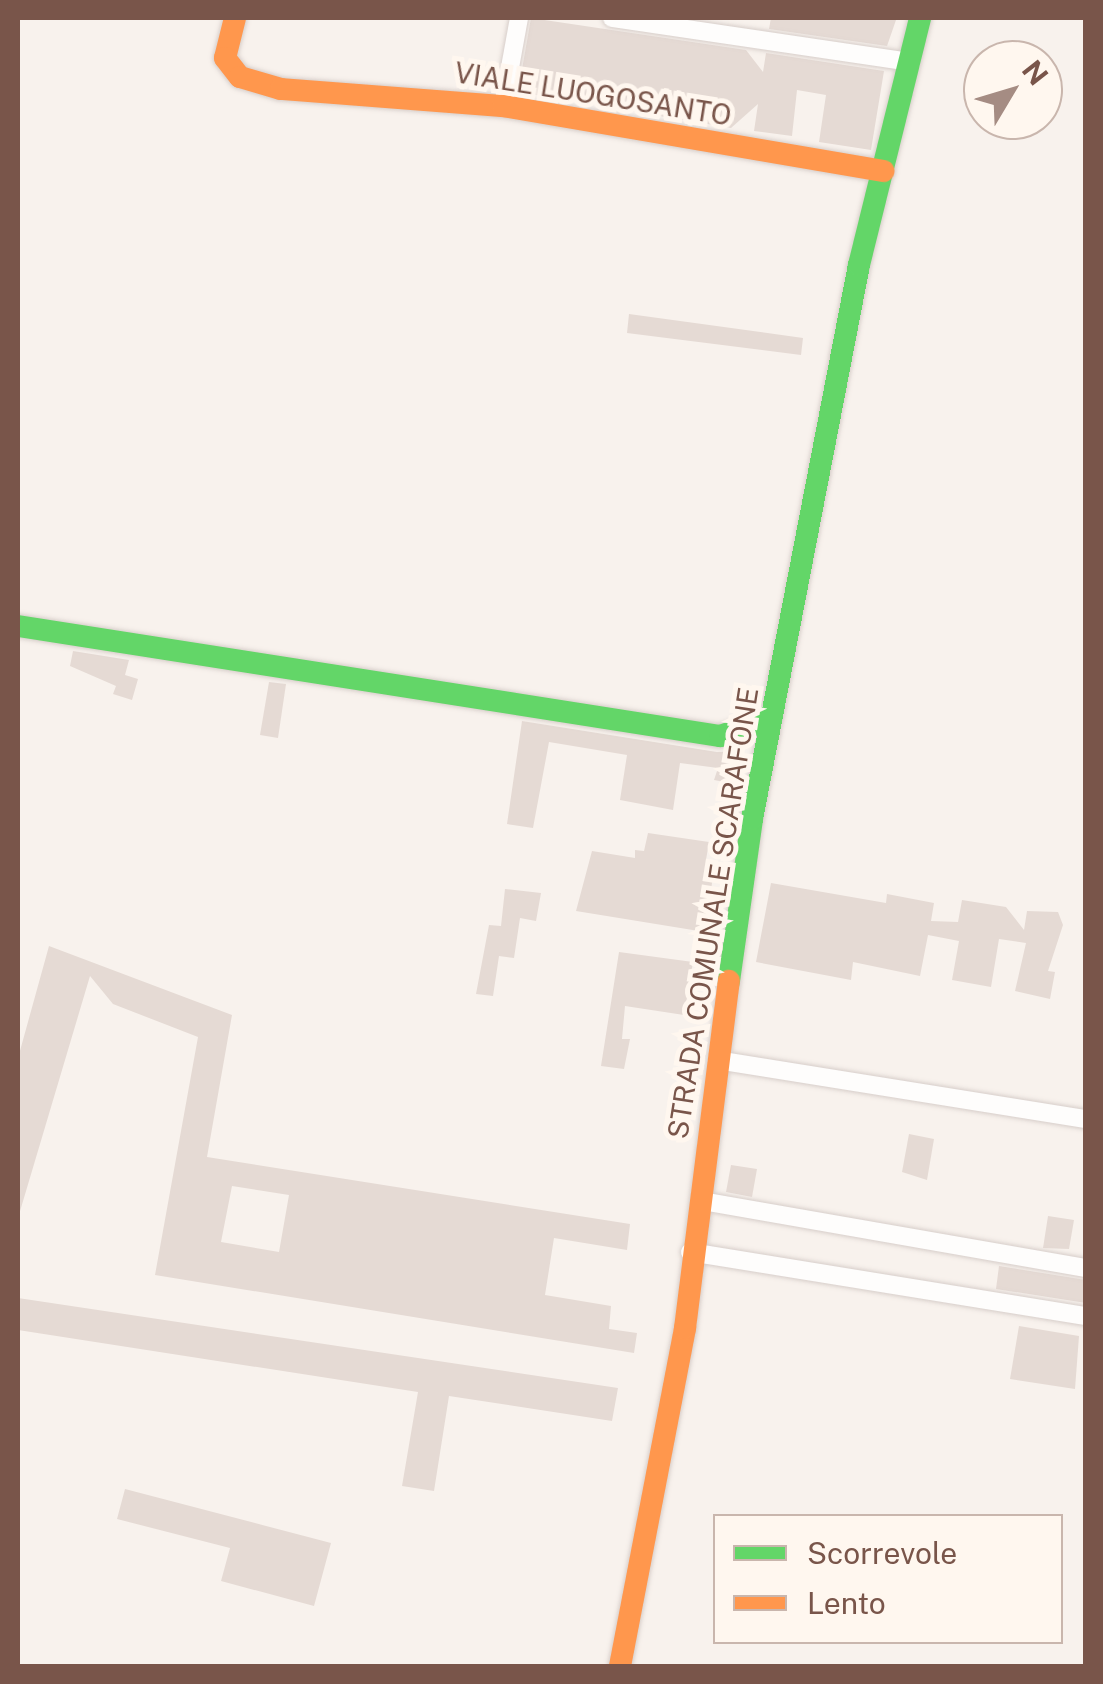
<!DOCTYPE html>
<html>
<head>
<meta charset="utf-8">
<style>
  body { margin:0 }
  #map { position:relative; width:1103px; height:1684px; overflow:hidden; background:#f8f2ed; font-family:"Public Sans",sans-serif }
  div>[style] { position:absolute }
  .building>* { inset:0; background:#e5dad4 }
  .roads { filter:drop-shadow(0 0 2px #d7ceca) drop-shadow(0 0 2px #d7ceca) }
  .street>* { height:18px; margin:-9px; padding:0 9px; transform-origin:9px; border-radius:9px; background:#fefdfc }
  .fast>* { height:22px; margin:-11px; padding:0 11px; transform-origin:11px; border-radius:11px; background:#63d668 }
  .slow>* { height:22px; margin:-11px; padding:0 11px; transform-origin:11px; border-radius:11px; background:#ff974d }
  span { translate:-50% -50%; white-space:nowrap; text-align:center; line-height:1.15; -webkit-text-stroke:10px #fff7ef; paint-order:stroke }
  .street-label { font-size:28px; color:#79554a }
  .frame { position:absolute; inset:0; border:20px solid #79554a; pointer-events:none }
  .legend { position:absolute; left:713px; top:1514px; width:350px; height:130px; box-sizing:border-box; background:#fff7ef; border:2px solid #c9b6ad; margin:0; padding:12px 18px; list-style:none; font-size:30px; color:#79554a }
  .legend li { display:flex; align-items:center; gap:20px; height:50px }
  .legend b { width:50px; border:2px solid #c9b6ad }
  .north { position:absolute; left:963px; top:40px; width:100px; height:100px; box-sizing:border-box; background:#fff7ef; border:2px solid #c9b6ad; border-radius:50%; rotate:52deg; font-size:28px; font-weight:700; line-height:40px; text-align:center; color:#79554a }
  .north::after { content:''; display:block; margin:auto; width:35px; height:45px; background:#a58c83; clip-path:polygon(50% 0,100% 100%,50% 72%,0 100%) }
</style>
</head>
<body>
<div id="map">
  <div class="building">
    <i style="clip-path:polygon(531px 18px,746px 50px,763px 72px,766px 53px,884px 71px,871px 150px,819px 142px,826px 95px,797px 90px,792px 136px,754px 131px,758px 104px,731px 128px,588px 104px,577px 96px,577px 102px,518px 92px)"></i>
    <i style="clip-path:polygon(771px 18px,894px 18px,896px 20px,887px 46px,769px 29px)"></i>
    <i style="clip-path:polygon(629px 314px,803px 338px,801px 355px,627px 333px)"></i>
    <i style="clip-path:polygon(73px 651px,129px 660px,125px 675px,138px 679px,132px 700px,113px 694px,116px 686px,70px 666px)"></i>
    <i style="clip-path:polygon(269px 682px,286px 684px,278px 738px,260px 735px)"></i>
    <i style="clip-path:polygon(522px 721px,717px 752px,744px 751px,735px 784px,714px 780px,718px 768px,680px 763px,673px 810px,620px 800px,627px 755px,549px 742px,533px 828px,507px 824px)"></i>
    <i style="clip-path:polygon(648px 833px,709px 842px,706px 860px,715px 862px,705px 932px,576px 911px,592px 851px,635px 858px,635px 850px,644px 851px)"></i>
    <i style="clip-path:polygon(771px 883px,886px 903px,887px 894px,934px 903px,931px 921px,958px 922px,962px 900px,1006px 907px,1024px 930px,1027px 911px,1058px 912px,1063px 925px,1048px 971px,1055px 972px,1050px 999px,1015px 991px,1026px 943px,999px 939px,991px 987px,952px 980px,959px 941px,928px 935px,920px 976px,853px 962px,851px 980px,756px 962px)"></i>
    <i style="clip-path:polygon(505px 889px,541px 893px,536px 921px,520px 918px,514px 958px,499px 956px,493px 996px,476px 994px,489px 925px,501px 926px)"></i>
    <i style="clip-path:polygon(evenodd,49px 946px,232px 1015px,207px 1157px,630px 1224px,627px 1250px,554px 1238px,545px 1295px,611px 1306px,609px 1329px,637px 1333px,634px 1353px,155px 1275px,198px 1037px,113px 1004px,90px 976px,18px 1218px,18px 1058px,49px 946px,232px 1186px,289px 1195px,279px 1252px,221px 1242px,232px 1186px)"></i>
    <i style="clip-path:polygon(619px 952px,693px 962px,684px 1015px,625px 1006px,622px 1039px,630px 1039px,624px 1069px,601px 1066px)"></i>
    <i style="clip-path:polygon(909px 1134px,934px 1139px,927px 1180px,902px 1172px)"></i>
    <i style="clip-path:polygon(731px 1165px,757px 1169px,752px 1197px,726px 1192px)"></i>
    <i style="clip-path:polygon(1048px 1216px,1074px 1220px,1069px 1249px,1043px 1248px)"></i>
    <i style="clip-path:polygon(999px 1266px,1086px 1280px,1086px 1303px,996px 1289px)"></i>
    <i style="clip-path:polygon(18px 1298px,618px 1388px,612px 1421px,449px 1396px,434px 1491px,402px 1486px,418px 1392px,18px 1330px)"></i>
    <i style="clip-path:polygon(1019px 1326px,1079px 1336px,1075px 1389px,1010px 1379px)"></i>
    <i style="clip-path:polygon(125px 1489px,331px 1543px,314px 1606px,221px 1581px,230px 1548px,117px 1519px)"></i>
  </div>
  <div class="roads">
    <div class="street">
      <i style="left:612px;top:18px;width:302px;rotate:8.4deg"></i>
      <i style="left:503px;top:106px;width:89px;rotate:-79.7deg"></i>
      <i style="left:717px;top:1060px;width:374px;rotate:9.1deg"></i>
      <i style="left:702px;top:1201px;width:390px;rotate:9.9deg"></i>
      <i style="left:690px;top:1252px;width:401px;rotate:9.2deg"></i>
    </div>
    <div class="fast">
      <i style="left:18px;top:626px;width:711px;rotate:8.91deg"></i>
      <i style="left:720px;top:736px;width:54px;rotate:-18.4deg"></i>
      <i style="left:729px;top:981px;width:164px;rotate:-81.9deg"></i>
      <i style="left:752px;top:819px;width:564px;rotate:-79.07deg"></i>
      <i style="left:859px;top:265px;width:254px;rotate:-76.1deg"></i>
    </div>
    <div class="slow">
      <i style="left:235px;top:18px;width:41px;rotate:104deg"></i>
      <i style="left:225px;top:58px;width:24px;rotate:52deg"></i>
      <i style="left:240px;top:77px;width:43px;rotate:16.3deg"></i>
      <i style="left:281px;top:89px;width:223px;rotate:4.4deg"></i>
      <i style="left:503px;top:106px;width:386px;rotate:9.7deg"></i>
      <i style="left:620px;top:1666px;width:344px;rotate:-79.1deg"></i>
      <i style="left:685px;top:1328px;width:350px;rotate:-82.8deg"></i>
    </div>
  </div>
  <div class="street-label">
    <span style="left:593px;top:94px;rotate:9deg">VIALE LUOGOSANTO</span>
    <span style="left:713px;top:913px;rotate:-81deg">STRADA COMUNALE SCARAFONE</span>
  </div>
  <div class="frame"></div>
  <ul class="legend">
  <li><b style="height:12px;background:#63d668"></b>Scorrevole</li>
  <li><b style="height:12px;background:#ff974d"></b>Lento</li>
  </ul>
  <div class="north">N</div>
</div>
</body>
</html>
